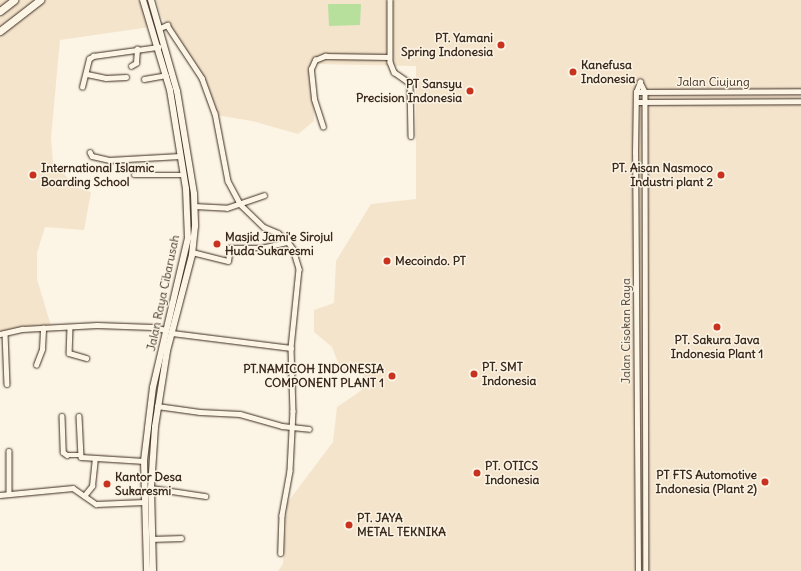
<!DOCTYPE html>
<html>
<head>
<meta charset="utf-8">
<style>
  body { margin:0 }
  #map { position:relative; width:801px; height:571px; overflow:hidden; background:#fcf5e5; font-family:Delius,sans-serif }
  div>[style] { position:absolute }
  .built>* { inset:0; background:#f4e4cc }
  .green>* { inset:0; background:#b7e09d }
  .roads { filter:drop-shadow(0 0 1px #3b2a1e) drop-shadow(0 0 1px #3b2a1e) }
  .street>* { height:4.5px; margin:-2.25px; padding:0 2.25px; transform-origin:2.25px; border-radius:2.25px; background:#fcf5e5 }
  .secondary>* { height:6px; margin:-3px; padding:0 3px; transform-origin:3px; border-radius:3px; background:#fcf5e5 }
  .primary>* { height:7px; margin:-3.5px; padding:0 3.5px; transform-origin:3.5px; border-radius:3.5px; background:#fcf5e5 }
  .dots>* { width:11px; height:11px; translate:-50% -50%; box-sizing:border-box; border:2px solid #fcf5e5; border-radius:50% }
  span { translate:-50% -50%; white-space:nowrap; text-align:center; line-height:1.15; -webkit-text-stroke:3px #fcf5e5; paint-order:stroke }
  .poi-label { font-size:12px; color:#3b2a1e; font-weight:700 }
  .right { translate:-100% -50%; text-align:right }
  .left { translate:0 -50%; text-align:left }
  .street-label { font-size:12px; color:#3b2a1e }
</style>
</head>
<body>
<div id="map">
  <div class="built">
    <i style="clip-path:polygon(0 0,139px 0,150px 27px,60px 40px,51px 138px,53px 162px,77px 188px,91px 192px,84px 230px,45px 227px,37px 253px,37px 279px,51px 326px,0 334px)"></i>
    <i style="clip-path:polygon(156px 0,801px 0,801px 571px,278px 571px,283px 564px,287px 503px,333px 442px,337px 407px,362px 390px,362px 372px,342px 373px,332px 347px,314px 332px,314px 310px,334px 303px,336px 261px,371px 204px,416px 199px,416px 66px,313px 64px,314px 121px,298px 134px,252px 121px,216px 115px,202px 78px,162px 18px)"></i>
  </div>
  <div class="green">
    <i style="clip-path:polygon(328px 4px,361px 4px,360px 25px,329px 26px)"></i>
  </div>
  <div class="roads">
    <div class="street">
      <i style="left:390px;top:0;width:62px;rotate:90deg"></i>
      <i style="left:390px;top:62px;width:11px;rotate:68deg"></i>
      <i style="left:394px;top:72px;width:19px;rotate:35deg"></i>
      <i style="left:410px;top:83px;width:53px;rotate:88.9deg"></i>
      <i style="left:160px;top:28px;width:8px;rotate:-23deg"></i>
      <i style="left:167px;top:25px;width:64px;rotate:56.6deg"></i>
      <i style="left:202px;top:78px;width:37px;rotate:70deg"></i>
      <i style="left:215px;top:113px;width:69px;rotate:79.2deg"></i>
      <i style="left:228px;top:181px;width:26px;rotate:62deg"></i>
      <i style="left:240px;top:204px;width:33px;rotate:44deg"></i>
      <i style="left:264px;top:227px;width:15px;rotate:23deg"></i>
      <i style="left:278px;top:233px;width:13px;rotate:42deg"></i>
      <i style="left:288px;top:242px;width:9px;rotate:54deg"></i>
      <i style="left:293px;top:249px;width:21px;rotate:73deg"></i>
      <i style="left:299px;top:269px;width:79px;rotate:95.8deg"></i>
      <i style="left:291px;top:348px;width:63px;rotate:88.2deg"></i>
      <i style="left:293px;top:411px;width:60px;rotate:92.9deg"></i>
      <i style="left:290px;top:471px;width:45px;rotate:100.3deg"></i>
      <i style="left:282px;top:515px;width:38px;rotate:92deg"></i>
      <i style="left:131px;top:66px;width:6px;rotate:-31deg"></i>
      <i style="left:136px;top:63px;width:14px;rotate:-86deg"></i>
      <i style="left:87px;top:74px;width:19px;rotate:12deg"></i>
      <i style="left:106px;top:78px;width:20px;rotate:-3deg"></i>
      <i style="left:144px;top:79px;width:22px;rotate:-10deg"></i>
      <i style="left:640px;top:82px;width:11px;rotate:63deg"></i>
      <i style="left:645px;top:92px;width:9px;rotate:90deg"></i>
      <i style="left:645px;top:101px;width:470px;rotate:89.9deg"></i>
      <i style="left:82px;top:87px;width:29px;rotate:-76deg"></i>
      <i style="left:89px;top:59px;width:5px;rotate:-37deg"></i>
      <i style="left:93px;top:56px;width:66px;rotate:-7.9deg"></i>
      <i style="left:636px;top:92px;width:165px;rotate:-0.3deg"></i>
      <i style="left:636px;top:102px;width:165px;rotate:-0.3deg"></i>
      <i style="left:323px;top:127px;width:29px;rotate:-108deg"></i>
      <i style="left:314px;top:99px;width:30px;rotate:-96deg"></i>
      <i style="left:311px;top:69px;width:10px;rotate:-66deg"></i>
      <i style="left:315px;top:60px;width:11px;rotate:-22deg"></i>
      <i style="left:325px;top:56px;width:64px;rotate:0.9deg"></i>
      <i style="left:90px;top:152px;width:4px;rotate:63deg"></i>
      <i style="left:92px;top:156px;width:17px;rotate:13deg"></i>
      <i style="left:109px;top:160px;width:71px;rotate:-3.2deg"></i>
      <i style="left:134px;top:175px;width:50px"></i>
      <i style="left:194px;top:206px;width:33px;rotate:3deg"></i>
      <i style="left:227px;top:208px;width:39px;rotate:-19deg"></i>
      <i style="left:192px;top:252px;width:37px;rotate:14deg"></i>
      <i style="left:228px;top:261px;width:13px;rotate:-81deg"></i>
      <i style="left:230px;top:248px;width:31px"></i>
      <i style="left:261px;top:248px;width:28px;rotate:-13deg"></i>
      <i style="left:70px;top:327px;width:26px;rotate:92deg"></i>
      <i style="left:69px;top:353px;width:18px;rotate:16deg"></i>
      <i style="left:5px;top:333px;width:51px;rotate:87.8deg"></i>
      <i style="left:172px;top:333px;width:120px;rotate:7.2deg"></i>
      <i style="left:0;top:334px;width:23px;rotate:-13deg"></i>
      <i style="left:22px;top:329px;width:75px;rotate:-3.1deg"></i>
      <i style="left:97px;top:325px;width:55px;rotate:2.1deg"></i>
      <i style="left:152px;top:327px;width:14px;rotate:12deg"></i>
      <i style="left:36px;top:365px;width:17px;rotate:-69deg"></i>
      <i style="left:42px;top:349px;width:21px;rotate:-87deg"></i>
      <i style="left:157px;top:406px;width:43px;rotate:7.9deg"></i>
      <i style="left:200px;top:412px;width:40px;rotate:2.9deg"></i>
      <i style="left:240px;top:414px;width:44px;rotate:15.9deg"></i>
      <i style="left:282px;top:426px;width:27px;rotate:6deg"></i>
      <i style="left:62px;top:416px;width:36px;rotate:88deg"></i>
      <i style="left:63px;top:452px;width:5px;rotate:37deg"></i>
      <i style="left:67px;top:455px;width:13px"></i>
      <i style="left:79px;top:416px;width:41px;rotate:87.2deg"></i>
      <i style="left:81px;top:457px;width:63px;rotate:3.6deg"></i>
      <i style="left:9px;top:451px;width:43px;rotate:90deg"></i>
      <i style="left:151px;top:488px;width:55px;rotate:8.4deg"></i>
      <i style="left:0;top:495px;width:73px;rotate:-5.5deg"></i>
      <i style="left:73px;top:488px;width:28px;rotate:35deg"></i>
      <i style="left:96px;top:504px;width:48px;rotate:-2.4deg"></i>
      <i style="left:84px;top:496px;width:13px;rotate:-51deg"></i>
      <i style="left:92px;top:486px;width:27px;rotate:-84deg"></i>
      <i style="left:152px;top:539px;width:29px;rotate:-2deg"></i>
      <i style="left:638px;top:571px;width:418px;rotate:-90.4deg"></i>
      <i style="left:635px;top:153px;width:61px;rotate:-89.1deg"></i>
      <i style="left:636px;top:92px;width:11px;rotate:-68deg"></i>
    </div>
    <div class="secondary">
      <i style="left:143px;top:0;width:94px;rotate:73.3deg"></i>
      <i style="left:170px;top:90px;width:100px;rotate:80.8deg"></i>
      <i style="left:186px;top:189px;width:49px;rotate:87.7deg"></i>
      <i style="left:188px;top:238px;width:153px;rotate:103.2deg"></i>
      <i style="left:153px;top:387px;width:41px;rotate:97deg"></i>
      <i style="left:148px;top:428px;width:33px;rotate:97deg"></i>
      <i style="left:144px;top:461px;width:110px;rotate:88.4deg"></i>
      <i style="left:151px;top:0;width:95px;rotate:74.1deg"></i>
      <i style="left:177px;top:91px;width:104px;rotate:80.6deg"></i>
      <i style="left:194px;top:194px;width:32px;rotate:88deg"></i>
      <i style="left:195px;top:226px;width:29px;rotate:96deg"></i>
      <i style="left:192px;top:255px;width:99px;rotate:104.6deg"></i>
      <i style="left:167px;top:351px;width:77px;rotate:99deg"></i>
      <i style="left:155px;top:427px;width:61px;rotate:93.8deg"></i>
      <i style="left:151px;top:488px;width:83px;rotate:88.6deg"></i>
    </div>
    <div class="primary">
      <i style="left:0;top:11px;width:18px;rotate:-38deg"></i>
      <i style="left:0;top:31px;width:51px;rotate:-37.8deg"></i>
    </div>
  </div>
  <div class="dots">
    <i style="left:501px;top:45px;background:#c8321e"></i>
    <i style="left:573px;top:72px;background:#c8321e"></i>
    <i style="left:470px;top:91px;background:#c8321e"></i>
    <i style="left:33px;top:175px;background:#c8321e"></i>
    <i style="left:721px;top:175px;background:#c8321e"></i>
    <i style="left:217px;top:244px;background:#c8321e"></i>
    <i style="left:387px;top:261px;background:#c8321e"></i>
    <i style="left:717px;top:327px;background:#c8321e"></i>
    <i style="left:474px;top:374px;background:#c8321e"></i>
    <i style="left:392px;top:376px;background:#c8321e"></i>
    <i style="left:477px;top:473px;background:#c8321e"></i>
    <i style="left:765px;top:482px;background:#c8321e"></i>
    <i style="left:107px;top:484px;background:#c8321e"></i>
    <i style="left:349px;top:525px;background:#c8321e"></i>
  </div>
  <div class="poi-label">
    <span class="right" style="left:493px;top:45px">PT. Yamani<br>Spring Indonesia</span>
    <span class="left" style="left:581px;top:72px">Kanefusa<br>Indonesia</span>
    <span class="right" style="left:462px;top:91px">PT Sansyu<br>Precision Indonesia</span>
    <span class="left" style="left:41px;top:175px">International Islamic<br>Boarding School</span>
    <span class="right" style="left:713px;top:175px">PT. Aisan Nasmoco<br>Industri plant 2</span>
    <span class="left" style="left:225px;top:244px">Masjid Jami'e Sirojul<br>Huda Sukaresmi</span>
    <span class="left" style="left:395px;top:261px">Mecoindo. PT</span>
    <span style="left:717px;top:347px">PT. Sakura Java<br>Indonesia Plant 1</span>
    <span class="left" style="left:482px;top:374px">PT. SMT<br>Indonesia</span>
    <span class="right" style="left:384px;top:376px">PT.NAMICOH INDONESIA<br>COMPONENT PLANT 1</span>
    <span class="left" style="left:485px;top:473px">PT. OTICS<br>Indonesia</span>
    <span class="right" style="left:757px;top:482px">PT FTS Automotive<br>Indonesia (Plant 2)</span>
    <span class="left" style="left:115px;top:484px">Kantor Desa<br>Sukaresmi</span>
    <span class="left" style="left:357px;top:525px">PT. JAYA<br>METAL TEKNIKA</span>
  </div>
  <div class="street-label">
    <span style="left:713px;top:82px">Jalan Ciujung</span>
    <span style="left:163px;top:293px;rotate:-78deg">Jalan Raya Cibarusah</span>
    <span style="left:626px;top:331px;rotate:-90deg">Jalan Cisokan Raya</span>
  </div>
</div>
</body>
</html>
